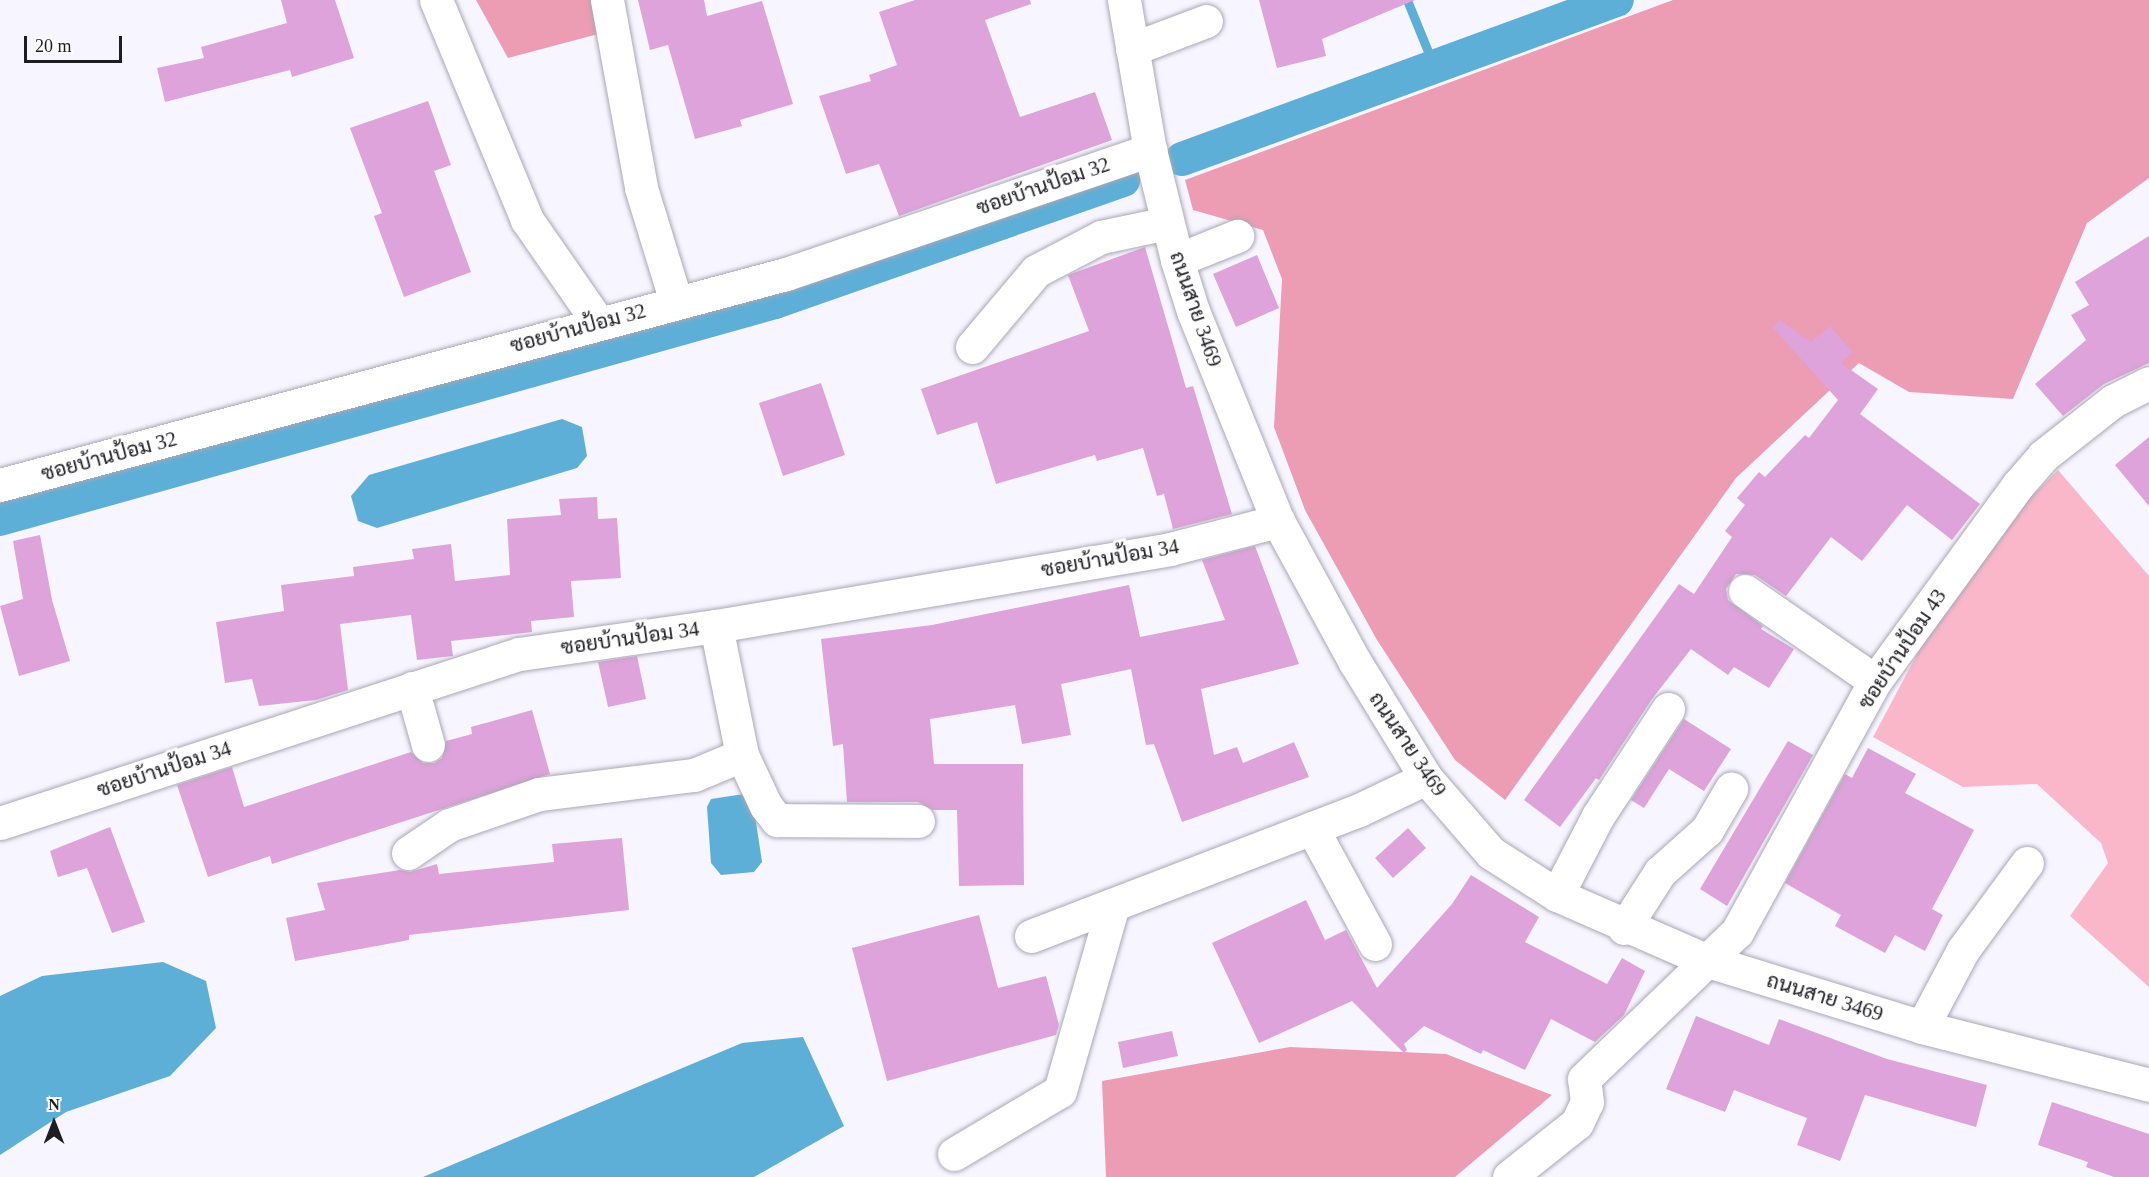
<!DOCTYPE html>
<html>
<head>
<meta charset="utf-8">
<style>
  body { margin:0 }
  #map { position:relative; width:2149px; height:1177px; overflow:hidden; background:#f7f5ff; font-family:"Times New Roman",Sarabun,serif }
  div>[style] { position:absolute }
  .green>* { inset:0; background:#fab7ca }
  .forest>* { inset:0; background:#ec9cb3 }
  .water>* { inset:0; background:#5dafd7 }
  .stream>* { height:9px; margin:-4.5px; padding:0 4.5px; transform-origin:4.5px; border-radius:4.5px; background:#5dafd7 }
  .canal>* { height:34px; margin:-17px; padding:0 17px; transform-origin:17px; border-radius:17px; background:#5dafd7 }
  .building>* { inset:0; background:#dda3da }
  .roads { filter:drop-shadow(0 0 2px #aba7b6) drop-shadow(0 0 2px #aba7b6) }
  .minor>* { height:33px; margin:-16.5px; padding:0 16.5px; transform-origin:16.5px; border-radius:16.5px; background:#fff }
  span { translate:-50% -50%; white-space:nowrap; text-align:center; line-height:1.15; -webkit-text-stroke:6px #fff; paint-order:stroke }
  .street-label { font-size:21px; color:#1e1d22 }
  .north { position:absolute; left:24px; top:1093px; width:60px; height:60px; -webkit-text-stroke:4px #fff; paint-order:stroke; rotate:0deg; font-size:16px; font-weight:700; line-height:24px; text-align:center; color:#1e1d22 }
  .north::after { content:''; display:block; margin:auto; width:21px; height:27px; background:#1e1d22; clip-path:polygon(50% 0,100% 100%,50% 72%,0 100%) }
  .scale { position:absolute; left:24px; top:36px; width:98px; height:27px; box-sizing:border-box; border:3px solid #1e1d22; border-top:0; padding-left:8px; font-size:18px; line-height:21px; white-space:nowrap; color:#1e1d22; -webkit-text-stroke:4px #fff; paint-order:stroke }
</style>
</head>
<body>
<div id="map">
  <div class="green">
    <i style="clip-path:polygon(2058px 470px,2149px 576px,2149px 987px,2070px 916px,2108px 863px,2101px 843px,2037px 784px,1963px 787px,1873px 737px,1922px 645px,2029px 499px)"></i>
  </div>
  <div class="forest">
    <i style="clip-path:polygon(476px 0,596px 0,602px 33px,508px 58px)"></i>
    <i style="clip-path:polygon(1673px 0,2149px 0,2149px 178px,2087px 223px,2013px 399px,1909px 392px,1859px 363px,1736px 478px,1505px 800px,1455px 760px,1377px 640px,1305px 510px,1274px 427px,1282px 279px,1263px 230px,1193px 210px,1185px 180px)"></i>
    <i style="clip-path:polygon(1290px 1047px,1446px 1054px,1552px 1095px,1455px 1177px,1106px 1177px,1102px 1081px)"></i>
  </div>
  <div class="water">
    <i style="clip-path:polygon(562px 419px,582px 427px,587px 456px,577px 468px,377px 528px,358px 521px,351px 496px,369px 475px)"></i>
    <i style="clip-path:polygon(744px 794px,753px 802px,762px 862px,754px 872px,721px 875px,711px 863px,707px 807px,711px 799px)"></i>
    <i style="clip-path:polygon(163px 962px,206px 981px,216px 1028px,170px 1076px,66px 1112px,0 1155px,0 996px,42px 976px)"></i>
    <i style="clip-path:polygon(803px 1037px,844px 1126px,754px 1177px,423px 1177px,742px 1043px)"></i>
  </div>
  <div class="stream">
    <i style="left:1407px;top:0;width:71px;rotate:67.8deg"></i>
  </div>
  <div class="canal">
    <i style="left:1182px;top:159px;width:463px;rotate:-20.1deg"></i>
    <i style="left:0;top:519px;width:805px;rotate:-15.64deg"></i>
    <i style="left:775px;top:302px;width:369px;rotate:-19.3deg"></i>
  </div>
  <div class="building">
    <i style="clip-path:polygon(281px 0,335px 0,354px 58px,292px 77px,290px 70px,165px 102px,157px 68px,204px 58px,201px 47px,287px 23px)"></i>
    <i style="clip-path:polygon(638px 0,704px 0,707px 16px,762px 1px,793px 104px,740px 120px,742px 126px,695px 139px,668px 45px,650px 50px)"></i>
    <i style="clip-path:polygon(915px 0,1030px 0,1031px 4px,985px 20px,1020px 117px,1095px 92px,1112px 140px,899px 216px,879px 164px,846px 174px,819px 96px,871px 81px,869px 75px,897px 65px,879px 12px)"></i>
    <i style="clip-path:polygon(1259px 0,1415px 0,1322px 39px,1326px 56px,1277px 68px)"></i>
    <i style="clip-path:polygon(428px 101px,451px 165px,434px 171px,471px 272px,404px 297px,374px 216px,382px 213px,350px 128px)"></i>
    <i style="clip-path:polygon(2149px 236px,2149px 363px,2104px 384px,2063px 416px,2035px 384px,2086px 340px,2071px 315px,2089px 305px,2075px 282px)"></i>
    <i style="clip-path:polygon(1145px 247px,1186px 388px,1193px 386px,1232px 514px,1173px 529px,1164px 494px,1157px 496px,1143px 448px,1097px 461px,1095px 455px,996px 484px,977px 422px,937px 435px,921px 389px,1089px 331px,1068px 275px)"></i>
    <i style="clip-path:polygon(1257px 255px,1279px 308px,1236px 327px,1213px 274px)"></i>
    <i style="clip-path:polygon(1780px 320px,1811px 342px,1830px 326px,1853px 352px,1841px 363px,1878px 389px,1860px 414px,1980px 504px,1952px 540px,1907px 505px,1862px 561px,1831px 537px,1786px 596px,1755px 575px,1736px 574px,1726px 589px,1728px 600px,1763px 626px,1761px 629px,1794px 649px,1769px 688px,1734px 667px,1728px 675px,1691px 649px,1652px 699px,1599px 780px,1596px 778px,1560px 827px,1524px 800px,1679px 584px,1694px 594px,1732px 537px,1725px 531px,1745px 505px,1737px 498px,1759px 472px,1765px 477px,1805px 435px,1809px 438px,1838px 400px,1773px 328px)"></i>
    <i style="clip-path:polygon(821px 383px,845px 455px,783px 476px,759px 403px)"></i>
    <i style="clip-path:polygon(2149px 437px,2149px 506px,2115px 465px)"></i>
    <i style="clip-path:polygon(597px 497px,598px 519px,617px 518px,621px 578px,571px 581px,574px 617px,531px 621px,532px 632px,451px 641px,453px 656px,417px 660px,411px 615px,340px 624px,348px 690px,316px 700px,259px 706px,252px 679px,225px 683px,216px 622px,284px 611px,281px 585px,354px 576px,353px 567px,414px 559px,412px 549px,451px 544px,455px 581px,510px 575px,507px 519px,561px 515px,559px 499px)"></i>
    <i style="clip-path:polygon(40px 535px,52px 600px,70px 661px,19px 676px,0 606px,23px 599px,13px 541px)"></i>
    <i style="clip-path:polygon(1255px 546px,1299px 664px,1201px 689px,1214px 755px,1237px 747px,1243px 763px,1294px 742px,1309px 777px,1182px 822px,1154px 744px,1146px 745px,1131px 669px,1061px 684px,1071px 735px,1022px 744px,1015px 705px,930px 719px,934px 764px,1023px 764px,1024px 885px,959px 886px,957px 810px,933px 810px,918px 802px,847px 802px,843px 744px,833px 746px,821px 639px,932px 625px,1129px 585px,1140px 637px,1225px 620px,1202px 560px)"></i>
    <i style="clip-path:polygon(637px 656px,646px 699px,608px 707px,598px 662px)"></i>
    <i style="clip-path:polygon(532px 710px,550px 774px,272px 864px,270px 856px,208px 877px,177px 785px,232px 767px,244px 807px,411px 752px,423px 763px,434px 763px,442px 758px,446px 741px,472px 734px,471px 727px)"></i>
    <i style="clip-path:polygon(1684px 719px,1731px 749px,1704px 791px,1669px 769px,1644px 808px,1631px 800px)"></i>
    <i style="clip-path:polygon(1788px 741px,1813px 755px,1727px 906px,1700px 889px)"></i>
    <i style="clip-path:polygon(1868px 748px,1916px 774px,1905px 793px,1974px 830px,1932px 909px,1943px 915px,1925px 951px,1895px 935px,1885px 953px,1835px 926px,1841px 915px,1785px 883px,1845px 774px,1852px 778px)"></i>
    <i style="clip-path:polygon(110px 827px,145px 922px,112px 933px,87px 868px,58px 877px,50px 851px)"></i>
    <i style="clip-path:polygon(1408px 828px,1426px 848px,1393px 878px,1375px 858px)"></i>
    <i style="clip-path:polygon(622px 838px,629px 910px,409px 935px,409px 940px,295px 961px,286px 918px,325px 910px,317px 883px,400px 870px,410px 872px,437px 864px,439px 874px,554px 862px,552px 844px)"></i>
    <i style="clip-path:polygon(1471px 875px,1539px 917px,1525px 942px,1607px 984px,1622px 958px,1645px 971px,1624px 1015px,1595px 1042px,1551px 1019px,1525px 1070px,1483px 1050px,1481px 1054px,1424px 1026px,1404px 1044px,1407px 1050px,1404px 1053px,1352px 1001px,1259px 1043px,1212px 943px,1306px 900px,1325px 940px,1346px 930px,1377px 988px,1452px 904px)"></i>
    <i style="clip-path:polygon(979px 915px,998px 988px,1046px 976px,1059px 1025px,1056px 1035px,887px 1081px,852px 948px)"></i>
    <i style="clip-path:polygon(1696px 1016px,1769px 1045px,1779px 1019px,1887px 1059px,1987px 1085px,1976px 1127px,1865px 1095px,1840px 1161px,1797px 1145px,1807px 1118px,1734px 1090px,1725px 1112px,1666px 1089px)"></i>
    <i style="clip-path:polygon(1172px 1031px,1178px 1056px,1123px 1068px,1118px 1042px)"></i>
    <i style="clip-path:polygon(2052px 1102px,2149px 1134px,2149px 1177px,2114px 1177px,2086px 1167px,2088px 1162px,2038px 1145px)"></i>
  </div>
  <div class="roads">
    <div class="minor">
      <i style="left:436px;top:0;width:238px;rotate:67.5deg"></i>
      <i style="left:527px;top:220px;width:124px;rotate:55.2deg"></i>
      <i style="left:607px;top:0;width:191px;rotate:79.7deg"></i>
      <i style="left:641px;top:188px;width:119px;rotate:72.9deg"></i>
      <i style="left:1124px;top:0;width:152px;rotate:80.2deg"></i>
      <i style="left:1150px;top:150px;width:113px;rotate:76.2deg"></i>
      <i style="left:1177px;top:260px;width:53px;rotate:72.6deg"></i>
      <i style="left:1193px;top:311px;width:227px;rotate:68deg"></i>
      <i style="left:1278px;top:521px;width:161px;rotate:61.4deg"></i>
      <i style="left:1355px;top:662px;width:136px;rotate:58.5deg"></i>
      <i style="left:1426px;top:778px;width:99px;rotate:49.1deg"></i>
      <i style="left:1491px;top:853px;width:78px;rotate:32.5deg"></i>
      <i style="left:1557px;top:895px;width:165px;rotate:23.6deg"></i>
      <i style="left:1708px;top:961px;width:224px;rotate:17.1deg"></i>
      <i style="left:1922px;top:1027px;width:234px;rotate:14.3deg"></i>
      <i style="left:1132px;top:49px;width:79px;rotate:-20.7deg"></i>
      <i style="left:1177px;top:260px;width:65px;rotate:-21.8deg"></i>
      <i style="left:972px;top:347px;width:99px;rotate:-49.9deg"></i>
      <i style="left:1036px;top:271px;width:73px;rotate:-27.6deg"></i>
      <i style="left:1101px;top:237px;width:67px;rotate:-12deg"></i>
      <i style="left:0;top:485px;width:814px;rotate:-15.03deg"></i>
      <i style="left:786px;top:274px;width:385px;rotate:-18.8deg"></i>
      <i style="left:1745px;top:591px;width:158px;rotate:34.7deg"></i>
      <i style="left:716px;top:626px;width:132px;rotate:78.6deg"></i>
      <i style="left:742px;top:755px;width:56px;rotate:64.8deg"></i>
      <i style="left:766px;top:806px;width:18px;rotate:52deg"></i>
      <i style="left:777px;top:820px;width:141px;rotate:0.4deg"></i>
      <i style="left:412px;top:688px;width:59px;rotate:74.3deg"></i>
      <i style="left:0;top:823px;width:546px;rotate:-18.04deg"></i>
      <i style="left:519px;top:654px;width:199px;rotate:-8.1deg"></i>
      <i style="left:716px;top:626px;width:460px;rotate:-9.6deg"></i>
      <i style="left:1170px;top:549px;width:112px;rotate:-14.5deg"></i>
      <i style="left:1312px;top:828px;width:132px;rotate:61.5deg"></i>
      <i style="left:408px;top:853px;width:50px;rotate:-34.3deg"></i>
      <i style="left:449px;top:825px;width:95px;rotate:-19deg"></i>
      <i style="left:539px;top:794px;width:156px;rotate:-7deg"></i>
      <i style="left:694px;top:775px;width:52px;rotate:-22.6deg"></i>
      <i style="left:1557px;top:895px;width:89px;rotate:-62.6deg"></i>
      <i style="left:1598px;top:816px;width:128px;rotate:-56.8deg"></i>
      <i style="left:1624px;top:928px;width:67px;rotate:-57.3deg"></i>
      <i style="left:1660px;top:872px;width:63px;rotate:-41.8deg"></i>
      <i style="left:1707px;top:830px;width:48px;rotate:-59.7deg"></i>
      <i style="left:1031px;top:936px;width:351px;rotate:-21deg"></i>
      <i style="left:1359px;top:810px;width:74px;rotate:-25.5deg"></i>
      <i style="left:1922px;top:1027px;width:87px;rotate:-62deg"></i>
      <i style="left:1963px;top:950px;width:108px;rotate:-53.7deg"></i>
      <i style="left:954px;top:1154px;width:123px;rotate:-30.7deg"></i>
      <i style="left:1060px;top:1091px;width:193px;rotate:-74.1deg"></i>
      <i style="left:1509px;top:1177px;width:87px;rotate:-38.5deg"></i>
      <i style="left:1577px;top:1123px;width:23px;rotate:-65deg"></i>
      <i style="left:1587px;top:1102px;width:23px;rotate:-97deg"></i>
      <i style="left:1584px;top:1079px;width:212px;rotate:-43.9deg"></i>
      <i style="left:1737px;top:932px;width:286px;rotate:-61.2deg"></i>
      <i style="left:1875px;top:681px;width:243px;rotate:-53.9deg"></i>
      <i style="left:2018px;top:485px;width:38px;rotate:-49deg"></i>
      <i style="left:2043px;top:456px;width:89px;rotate:-38.2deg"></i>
      <i style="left:2113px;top:401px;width:40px;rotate:-26.6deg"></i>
    </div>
  </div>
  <div class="street-label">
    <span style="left:1043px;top:186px;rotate:-19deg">ซอยบ้านป้อม 32</span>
    <span style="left:1196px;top:309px;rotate:71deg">ถนนสาย 3469</span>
    <span style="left:578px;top:328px;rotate:-15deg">ซอยบ้านป้อม 32</span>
    <span style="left:109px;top:456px;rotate:-15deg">ซอยบ้านป้อม 32</span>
    <span style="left:1110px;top:558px;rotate:-10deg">ซอยบ้านป้อม 34</span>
    <span style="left:630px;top:638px;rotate:-8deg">ซอยบ้านป้อม 34</span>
    <span style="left:1902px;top:649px;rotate:-56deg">ซอยบ้านป้อม 43</span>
    <span style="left:1408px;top:744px;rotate:56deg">ถนนสาย 3469</span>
    <span style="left:164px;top:769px;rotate:-18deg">ซอยบ้านป้อม 34</span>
    <span style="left:1825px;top:997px;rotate:17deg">ถนนสาย 3469</span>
  </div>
  <div class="north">N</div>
  <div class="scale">20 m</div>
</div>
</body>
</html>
